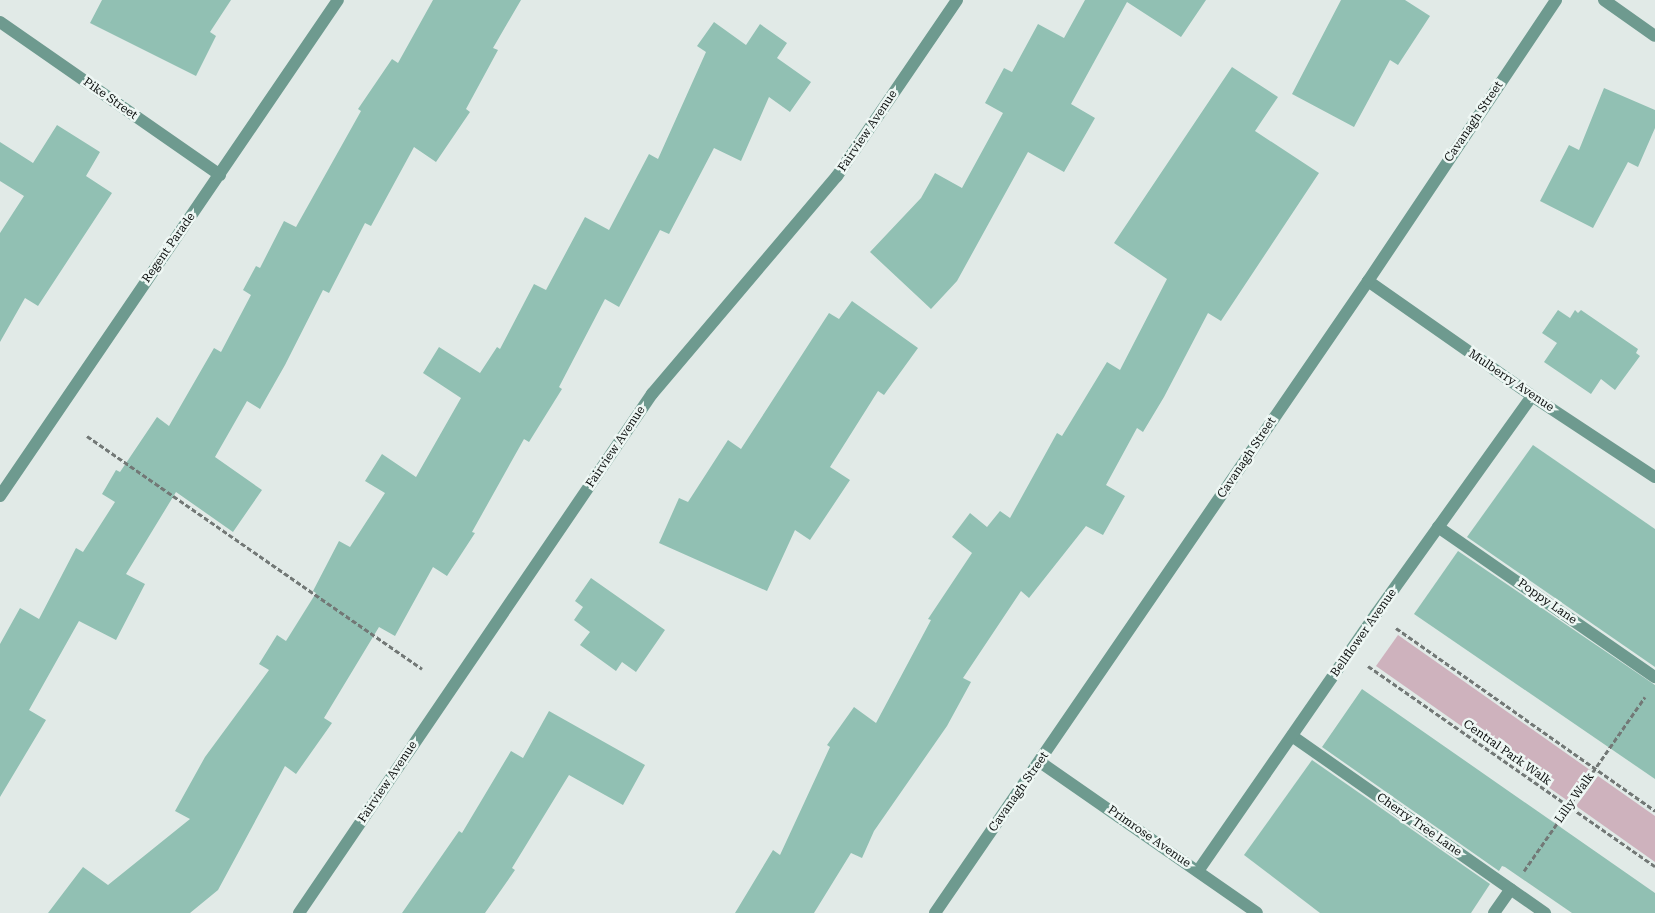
<!DOCTYPE html>
<html>
<head>
<meta charset="utf-8">
<style>
  body { margin:0 }
  #map { position:relative; width:1655px; height:913px; overflow:hidden; background:#e1eae7; font-family:"Roboto Serif",serif }
  div>[style] { position:absolute }
  .green>* { inset:0; background:#ceb2bd }
  .building>* { inset:0; background:#91c0b3 }
  .path>* { height:3px; margin-top:-1.5px; transform-origin:0; background:repeating-linear-gradient(90deg,#727876 0 5px,transparent 0 7.5px) }
  .lane>* { height:12px; margin:-6px; padding:0 6px; transform-origin:6px; border-radius:6px; background:#6e9a8f }
  .street>* { height:12px; margin:-6px; padding:0 6px; transform-origin:6px; border-radius:6px; background:#6e9a8f }
  span { translate:-50% -50%; white-space:nowrap; text-align:center; line-height:1.15; -webkit-text-stroke:5px #eef7f4; paint-order:stroke }
  .street-label { font-size:12px; color:#0d100f }
</style>
</head>
<body>
<div id="map">
  <div class="green">
    <i style="clip-path:polygon(1398px 635px,1590px 770px,1568px 801px,1376px 666px)"></i>
    <i style="clip-path:polygon(1598px 776px,1655px 816px,1655px 862px,1576px 806px)"></i>
  </div>
  <div class="building">
    <i style="clip-path:polygon(102px 0,231px 0,210px 32px,216px 36px,196px 76px,90px 23px)"></i>
    <i style="clip-path:polygon(433px 0,521px 0,493px 48px,498px 50px,466px 109px,470px 112px,436px 162px,414px 147px,371px 226px,365px 223px,329px 293px,323px 290px,285px 365px,260px 409px,247px 401px,215px 457px,262px 490px,233px 532px,176px 492px,126px 574px,145px 584px,116px 640px,79px 621px,29px 710px,46px 720px,0 797px,0 644px,20px 608px,39px 619px,76px 548px,83px 552px,115px 502px,102px 494px,116px 470px,120px 472px,157px 417px,169px 426px,214px 348px,221px 352px,251px 295px,243px 290px,256px 266px,260px 268px,284px 221px,296px 227px,361px 111px,358px 109px,392px 59px,398px 63px)"></i>
    <i style="clip-path:polygon(1085px 0,1206px 0,1181px 37px,1127px 2px,1071px 104px,1095px 118px,1064px 172px,1028px 152px,957px 281px,931px 309px,870px 252px,921px 198px,935px 173px,962px 188px,1003px 113px,985px 103px,1004px 68px,1012px 72px,1038px 24px,1064px 38px)"></i>
    <i style="clip-path:polygon(1341px 0,1405px 0,1430px 16px,1398px 65px,1390px 60px,1354px 127px,1292px 94px)"></i>
    <i style="clip-path:polygon(714px 22px,746px 45px,760px 24px,787px 43px,777px 58px,811px 82px,790px 112px,769px 97px,741px 161px,714px 148px,669px 234px,660px 230px,619px 307px,605px 299px,559px 387px,562px 389px,529px 442px,524px 439px,472px 532px,475px 533px,447px 576px,433px 567px,395px 636px,379px 627px,324px 718px,332px 723px,296px 774px,285px 766px,218px 890px,190px 913px,48px 913px,83px 867px,108px 885px,190px 819px,175px 811px,205px 757px,269px 670px,259px 664px,277px 635px,286px 641px,316px 593px,313px 591px,339px 541px,350px 547px,385px 493px,365px 481px,382px 454px,416px 477px,461px 398px,423px 373px,439px 347px,480px 373px,497px 347px,500px 349px,534px 284px,546px 290px,585px 217px,609px 230px,649px 154px,658px 159px,706px 52px,697px 46px)"></i>
    <i style="clip-path:polygon(1232px 67px,1278px 97px,1255px 131px,1319px 173px,1221px 321px,1208px 313px,1164px 397px,1143px 432px,1137px 428px,1106px 485px,1125px 496px,1103px 535px,1086px 526px,1029px 598px,1021px 591px,963px 678px,971px 682px,947px 726px,874px 831px,862px 858px,851px 853px,814px 913px,735px 913px,773px 850px,780px 855px,830px 747px,827px 745px,854px 707px,876px 723px,931px 620px,928px 619px,972px 553px,952px 537px,970px 513px,987px 527px,1000px 511px,1010px 518px,1057px 433px,1062px 436px,1107px 362px,1120px 370px,1167px 279px,1114px 243px)"></i>
    <i style="clip-path:polygon(1604px 88px,1655px 110px,1655px 128px,1638px 167px,1628px 162px,1593px 228px,1540px 201px,1569px 145px,1579px 150px)"></i>
    <i style="clip-path:polygon(57px 125px,100px 152px,86px 176px,112px 193px,38px 306px,25px 298px,0 342px,0 233px,24px 196px,0 181px,0 142px,33px 163px)"></i>
    <i style="clip-path:polygon(852px 301px,918px 348px,884px 395px,878px 391px,830px 467px,850px 480px,810px 540px,795px 530px,767px 591px,659px 543px,679px 498px,688px 502px,728px 440px,741px 449px,829px 313px,839px 319px)"></i>
    <i style="clip-path:polygon(1558px 310px,1570px 318px,1575px 310px,1578px 313px,1581px 310px,1638px 349px,1636px 353px,1640px 356px,1615px 390px,1601px 379px,1591px 394px,1544px 362px,1557px 343px,1542px 333px)"></i>
    <i style="clip-path:polygon(1533px 445px,1655px 529px,1655px 667px,1467px 537px)"></i>
    <i style="clip-path:polygon(1458px 551px,1655px 685px,1655px 779px,1414px 614px)"></i>
    <i style="clip-path:polygon(591px 578px,665px 630px,636px 672px,622px 662px,616px 671px,580px 645px,590px 632px,574px 620px,583px 607px,575px 601px)"></i>
    <i style="clip-path:polygon(1362px 689px,1655px 893px,1655px 913px,1572px 913px,1505px 867px,1502px 866px,1499px 871px,1322px 747px)"></i>
    <i style="clip-path:polygon(549px 711px,645px 765px,623px 805px,569px 775px,512px 868px,515px 870px,485px 913px,402px 913px,459px 831px,462px 833px,511px 751px,523px 758px)"></i>
    <i style="clip-path:polygon(1312px 760px,1490px 884px,1471px 913px,1320px 913px,1244px 855px)"></i>
  </div>
  <div class="path">
    <i style="left:87px;top:436px;width:408px;rotate:34.8deg"></i>
    <i style="left:1396px;top:628px;width:317px;rotate:35.2deg"></i>
    <i style="left:1368px;top:666px;width:350px;rotate:34.9deg"></i>
    <i style="left:1524px;top:871px;width:212px;rotate:-55.2deg"></i>
  </div>
  <div class="lane">
    <i style="left:1368px;top:281px;width:200px;rotate:35deg"></i>
    <i style="left:1532px;top:396px;width:147px;rotate:33.4deg"></i>
    <i style="left:1438px;top:527px;width:264px;rotate:34.7deg"></i>
    <i style="left:1292px;top:736px;width:309px;rotate:35deg"></i>
    <i style="left:1040px;top:762px;width:264px;rotate:34.8deg"></i>
    <i style="left:1198px;top:871px;width:313px;rotate:-55.3deg"></i>
    <i style="left:1376px;top:614px;width:268px;rotate:-54.4deg"></i>
    <i style="left:1494px;top:913px;width:29px;rotate:-55deg"></i>
  </div>
  <div class="street">
    <i style="left:1604px;top:0;width:62px;rotate:35.2deg"></i>
    <i style="left:0;top:22px;width:268px;rotate:34.8deg"></i>
    <i style="left:0;top:496px;width:600px;rotate:-55.73deg"></i>
    <i style="left:299px;top:913px;width:628px;rotate:-55.78deg"></i>
    <i style="left:652px;top:394px;width:286px;rotate:-49.7deg"></i>
    <i style="left:837px;top:176px;width:213px;rotate:-55.7deg"></i>
    <i style="left:935px;top:913px;width:766px;rotate:-55.58deg"></i>
    <i style="left:1368px;top:281px;width:338px;rotate:-56.2deg"></i>
  </div>
  <div class="street-label">
    <span style="left:110px;top:99px;rotate:35deg">Pike Street</span>
    <span style="left:1474px;top:122px;rotate:-56deg">Cavanagh Street</span>
    <span style="left:868px;top:131px;rotate:-56deg">Fairview Avenue</span>
    <span style="left:169px;top:248px;rotate:-55deg">Regent Parade</span>
    <span style="left:1511px;top:381px;rotate:34deg">Mulberry Avenue</span>
    <span style="left:616px;top:447px;rotate:-56deg">Fairview Avenue</span>
    <span style="left:1247px;top:458px;rotate:-56deg">Cavanagh Street</span>
    <span style="left:1547px;top:602px;rotate:35deg">Poppy Lane</span>
    <span style="left:1364px;top:633px;rotate:-55deg">Bellflower Avenue</span>
    <span style="left:1507px;top:753px;rotate:35deg">Central Park Walk</span>
    <span style="left:388px;top:782px;rotate:-56deg">Fairview Avenue</span>
    <span style="left:1019px;top:792px;rotate:-55deg">Cavanagh Street</span>
    <span style="left:1575px;top:798px;rotate:-55deg">Lilly Walk</span>
    <span style="left:1419px;top:825px;rotate:35deg">Cherry Tree Lane</span>
    <span style="left:1149px;top:837px;rotate:35deg">Primrose Avenue</span>
  </div>
</div>
</body>
</html>
